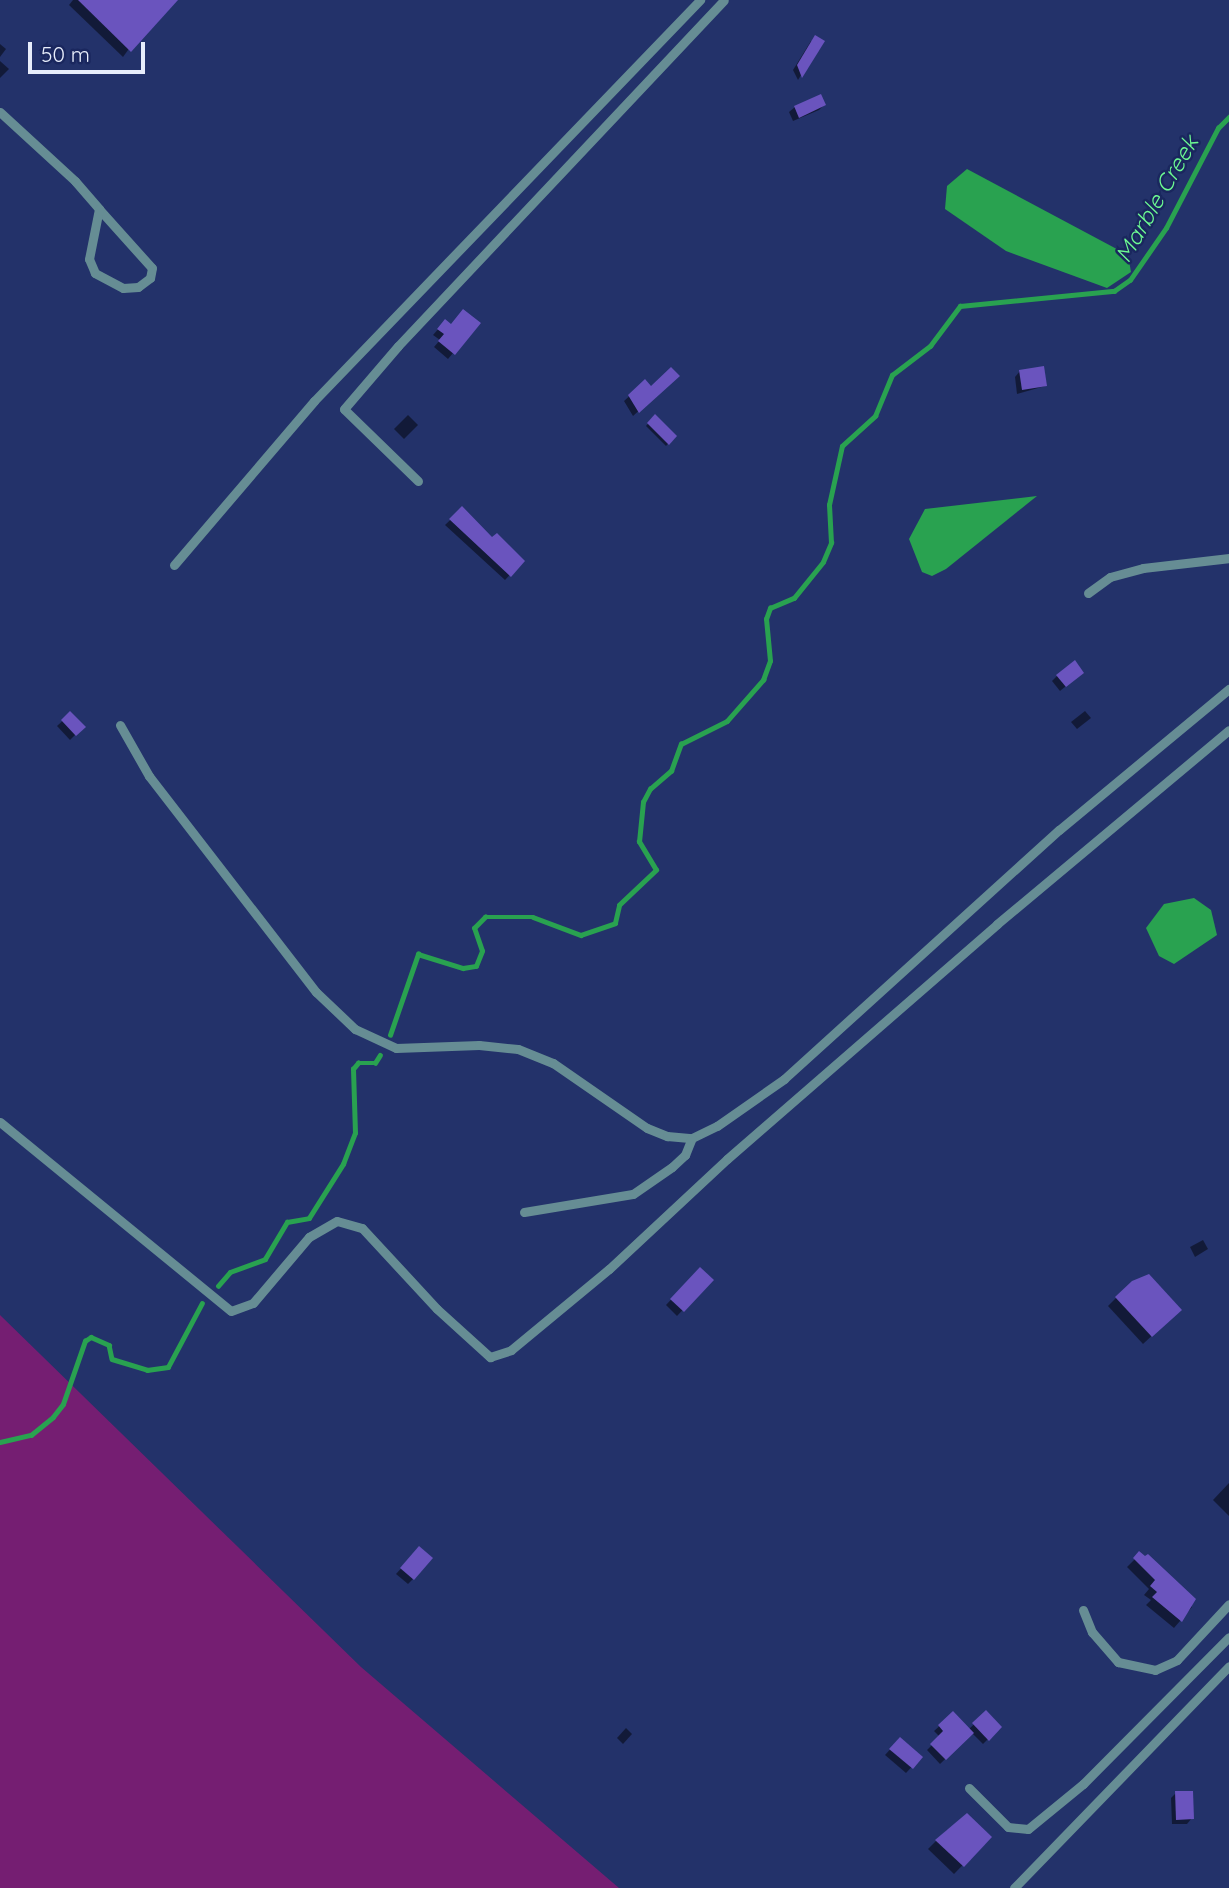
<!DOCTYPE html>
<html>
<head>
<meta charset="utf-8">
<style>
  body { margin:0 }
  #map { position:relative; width:1229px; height:1888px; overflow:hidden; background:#23326a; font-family:Quicksand,sans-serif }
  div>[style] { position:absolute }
  .green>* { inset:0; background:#751e72 }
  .water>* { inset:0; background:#29a250 }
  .shadow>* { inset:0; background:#0007 }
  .stream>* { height:4.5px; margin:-2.25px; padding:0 2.25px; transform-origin:2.25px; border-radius:2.25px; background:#29a250 }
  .building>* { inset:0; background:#6a54be }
  .service>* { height:9px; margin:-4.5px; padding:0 4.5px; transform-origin:4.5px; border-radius:4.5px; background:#668d94 }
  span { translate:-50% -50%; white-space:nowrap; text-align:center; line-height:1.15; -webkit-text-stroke:5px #1a275e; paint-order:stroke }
  .water-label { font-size:23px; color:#6dfb92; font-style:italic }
  .scale { position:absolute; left:28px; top:42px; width:117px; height:32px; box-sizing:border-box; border:4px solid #e7edfb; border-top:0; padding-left:9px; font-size:21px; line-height:24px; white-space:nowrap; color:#e7edfb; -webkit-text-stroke:5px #1a275e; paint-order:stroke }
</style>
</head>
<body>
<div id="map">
  <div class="green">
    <i style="clip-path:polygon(0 1315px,361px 1667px,619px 1888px,0 1888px)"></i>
  </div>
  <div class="water">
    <i style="clip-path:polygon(967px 169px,1128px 255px,1131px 272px,1107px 288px,1006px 251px,945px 209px,947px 186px)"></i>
    <i style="clip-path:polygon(1037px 496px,946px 569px,932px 576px,922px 572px,909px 539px,925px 509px)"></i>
    <i style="clip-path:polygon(1194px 898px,1211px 910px,1217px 935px,1174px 964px,1159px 956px,1146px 928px,1164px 904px)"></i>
  </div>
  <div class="shadow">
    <i style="clip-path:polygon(73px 0,164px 0,123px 57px,69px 5px)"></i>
    <i style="clip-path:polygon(811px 41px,822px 41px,798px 80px,793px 70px)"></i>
    <i style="clip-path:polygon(0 44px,6px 49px,0 57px)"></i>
    <i style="clip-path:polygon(0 61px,9px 69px,0 78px)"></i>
    <i style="clip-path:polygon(820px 96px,824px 105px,819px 110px,793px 121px,789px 112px,795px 107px)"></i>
    <i style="clip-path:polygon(478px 323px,448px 359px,434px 347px,440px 340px,433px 335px,440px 327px)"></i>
    <i style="clip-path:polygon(1020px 371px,1045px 386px,1017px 394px,1015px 377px)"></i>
    <i style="clip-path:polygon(677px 376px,633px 416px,624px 401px,645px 382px,651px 388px)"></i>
    <i style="clip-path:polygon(408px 415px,418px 425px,404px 439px,394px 429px)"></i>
    <i style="clip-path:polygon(655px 416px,675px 436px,666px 446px,646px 426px)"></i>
    <i style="clip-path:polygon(462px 509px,491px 539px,523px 561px,505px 580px,445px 525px)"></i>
    <i style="clip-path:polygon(1057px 676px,1077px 677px,1060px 691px,1052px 681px)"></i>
    <i style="clip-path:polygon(1085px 711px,1091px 718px,1077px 729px,1071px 722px)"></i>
    <i style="clip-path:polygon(70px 714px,83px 727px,70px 740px,57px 726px)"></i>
    <i style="clip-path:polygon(1203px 1240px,1208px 1249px,1195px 1257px,1190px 1247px)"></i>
    <i style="clip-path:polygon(700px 1269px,711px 1280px,677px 1316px,666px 1305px)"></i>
    <i style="clip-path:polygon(1116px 1298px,1171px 1318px,1143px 1344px,1108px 1306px)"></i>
    <i style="clip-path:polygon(1229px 1483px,1229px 1516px,1213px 1500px)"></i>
    <i style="clip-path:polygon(414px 1554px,413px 1579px,408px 1584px,396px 1574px)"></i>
    <i style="clip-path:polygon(1140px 1554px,1192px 1607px,1174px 1628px,1146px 1605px,1151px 1600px,1144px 1595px,1149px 1589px,1127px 1567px)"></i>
    <i style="clip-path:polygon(986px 1713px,1000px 1727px,983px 1744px,972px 1733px,940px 1764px,927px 1750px,940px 1737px,934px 1731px,953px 1714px,968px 1730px)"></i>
    <i style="clip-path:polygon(626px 1728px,632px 1734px,623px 1744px,617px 1738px)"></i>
    <i style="clip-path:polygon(895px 1744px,921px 1757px,906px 1773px,885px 1755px)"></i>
    <i style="clip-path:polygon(1176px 1793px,1192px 1818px,1187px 1824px,1172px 1824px,1171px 1798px)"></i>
    <i style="clip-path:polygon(947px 1830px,990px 1837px,954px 1874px,928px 1849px)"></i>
  </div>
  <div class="stream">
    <i style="left:390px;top:1035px;width:86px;rotate:-70.9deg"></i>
    <i style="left:418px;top:954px;width:47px;rotate:17.3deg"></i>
    <i style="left:463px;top:968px;width:13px;rotate:-9deg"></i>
    <i style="left:476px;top:966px;width:16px;rotate:-68deg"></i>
    <i style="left:482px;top:951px;width:24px;rotate:-109deg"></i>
    <i style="left:474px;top:928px;width:16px;rotate:-45deg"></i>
    <i style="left:485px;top:917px;width:48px"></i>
    <i style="left:533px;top:917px;width:51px;rotate:20.6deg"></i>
    <i style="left:581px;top:935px;width:36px;rotate:-19deg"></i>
    <i style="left:615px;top:923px;width:18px;rotate:-77deg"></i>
    <i style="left:619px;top:905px;width:51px;rotate:-43.4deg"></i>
    <i style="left:656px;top:870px;width:33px;rotate:-121deg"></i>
    <i style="left:639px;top:842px;width:40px;rotate:-84.3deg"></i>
    <i style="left:643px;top:802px;width:15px;rotate:-62deg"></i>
    <i style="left:650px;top:789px;width:28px;rotate:-41deg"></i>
    <i style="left:671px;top:771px;width:29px;rotate:-70deg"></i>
    <i style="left:681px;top:744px;width:51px;rotate:-26.6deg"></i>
    <i style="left:727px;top:721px;width:55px;rotate:-48.7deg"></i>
    <i style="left:763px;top:680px;width:20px;rotate:-70deg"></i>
    <i style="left:770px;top:661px;width:42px;rotate:-95.4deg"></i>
    <i style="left:766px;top:619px;width:12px;rotate:-70deg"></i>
    <i style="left:770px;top:608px;width:26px;rotate:-23deg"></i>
    <i style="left:794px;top:598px;width:46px;rotate:-51.1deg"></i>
    <i style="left:823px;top:562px;width:21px;rotate:-67deg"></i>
    <i style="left:831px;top:543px;width:38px;rotate:-93deg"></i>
    <i style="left:829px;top:505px;width:60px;rotate:-77.6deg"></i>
    <i style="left:842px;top:446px;width:45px;rotate:-42.3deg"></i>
    <i style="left:875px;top:416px;width:44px;rotate:-67.5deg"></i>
    <i style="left:892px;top:375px;width:48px;rotate:-37.3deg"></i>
    <i style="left:930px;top:346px;width:50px;rotate:-53.1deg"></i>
    <i style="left:960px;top:306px;width:155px;rotate:-5.6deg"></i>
    <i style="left:1114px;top:291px;width:19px;rotate:-35deg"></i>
    <i style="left:1130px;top:280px;width:63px;rotate:-55.3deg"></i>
    <i style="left:1166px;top:228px;width:113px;rotate:-62.5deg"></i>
    <i style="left:1218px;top:128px;width:16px;rotate:-45deg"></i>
    <i style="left:218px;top:1286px;width:18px;rotate:-49deg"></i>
    <i style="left:230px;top:1272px;width:37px;rotate:-20deg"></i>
    <i style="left:265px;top:1259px;width:43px;rotate:-59.3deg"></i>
    <i style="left:287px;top:1222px;width:22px;rotate:-10deg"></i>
    <i style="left:309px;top:1218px;width:64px;rotate:-57.8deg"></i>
    <i style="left:343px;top:1164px;width:33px;rotate:-69deg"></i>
    <i style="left:355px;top:1133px;width:64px;rotate:-91.8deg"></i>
    <i style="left:353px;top:1069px;width:8px;rotate:-50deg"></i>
    <i style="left:358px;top:1063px;width:17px"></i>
    <i style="left:375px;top:1063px;width:9px;rotate:-58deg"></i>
    <i style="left:0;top:1442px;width:32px;rotate:-13deg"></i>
    <i style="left:31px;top:1435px;width:28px;rotate:-39deg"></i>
    <i style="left:53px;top:1417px;width:16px;rotate:-52deg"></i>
    <i style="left:63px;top:1404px;width:67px;rotate:-70.8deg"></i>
    <i style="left:85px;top:1341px;width:7px;rotate:-34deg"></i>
    <i style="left:91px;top:1337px;width:20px;rotate:24deg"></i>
    <i style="left:109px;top:1345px;width:14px;rotate:78deg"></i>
    <i style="left:112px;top:1359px;width:37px;rotate:17deg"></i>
    <i style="left:147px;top:1370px;width:21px;rotate:-8deg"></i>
    <i style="left:168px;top:1367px;width:72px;rotate:-62deg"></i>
  </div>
  <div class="building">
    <i style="clip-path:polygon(78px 0,178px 0,131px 52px)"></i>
    <i style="clip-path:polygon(815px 35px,825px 41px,802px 78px,797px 65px)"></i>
    <i style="clip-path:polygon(821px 94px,826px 105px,799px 118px,794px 106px)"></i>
    <i style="clip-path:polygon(463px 309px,481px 323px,455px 355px,438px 341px,444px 334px,437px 329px,445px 319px,451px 324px)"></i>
    <i style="clip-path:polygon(1044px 366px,1047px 386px,1022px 390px,1019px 370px)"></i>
    <i style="clip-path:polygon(671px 367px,680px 376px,639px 413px,628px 395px,645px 379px,651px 386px)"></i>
    <i style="clip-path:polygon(655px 414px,677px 436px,669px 445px,647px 423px)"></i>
    <i style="clip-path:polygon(462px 506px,492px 537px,497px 533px,525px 561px,511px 577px,449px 519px)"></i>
    <i style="clip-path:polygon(1075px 660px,1084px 673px,1066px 687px,1056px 675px)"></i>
    <i style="clip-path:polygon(70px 711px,86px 727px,76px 736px,61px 720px)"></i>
    <i style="clip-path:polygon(700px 1267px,714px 1280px,684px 1312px,670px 1299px)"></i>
    <i style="clip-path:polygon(1149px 1274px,1182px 1310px,1152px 1337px,1115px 1297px,1132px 1281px)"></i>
    <i style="clip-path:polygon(419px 1546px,433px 1558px,414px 1580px,400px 1568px)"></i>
    <i style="clip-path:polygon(1139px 1551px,1145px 1556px,1148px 1554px,1196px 1599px,1182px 1622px,1152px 1597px,1157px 1592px,1150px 1586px,1155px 1580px,1133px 1558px)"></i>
    <i style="clip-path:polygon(986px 1710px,1002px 1727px,989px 1741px,972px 1723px)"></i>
    <i style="clip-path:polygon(953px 1711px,974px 1733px,946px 1760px,930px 1744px,943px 1731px,938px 1725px)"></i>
    <i style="clip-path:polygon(900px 1737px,923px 1757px,913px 1769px,889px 1749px)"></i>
    <i style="clip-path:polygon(1175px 1791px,1193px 1791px,1194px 1819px,1176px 1820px)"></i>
    <i style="clip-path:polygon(967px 1813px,992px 1837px,964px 1867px,935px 1840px)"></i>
  </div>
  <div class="service">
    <i style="left:0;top:112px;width:102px;rotate:42.6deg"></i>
    <i style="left:75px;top:181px;width:37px;rotate:49deg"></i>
    <i style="left:99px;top:209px;width:79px;rotate:48.1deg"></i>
    <i style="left:152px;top:268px;width:10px;rotate:101deg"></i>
    <i style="left:150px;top:278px;width:15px;rotate:143deg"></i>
    <i style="left:138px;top:287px;width:15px;rotate:176deg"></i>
    <i style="left:123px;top:288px;width:32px;rotate:-152deg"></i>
    <i style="left:95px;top:273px;width:15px;rotate:-113deg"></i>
    <i style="left:89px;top:259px;width:51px;rotate:-78.7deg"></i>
    <i style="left:418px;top:481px;width:103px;rotate:-135.8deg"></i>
    <i style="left:344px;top:409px;width:83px;rotate:-49.4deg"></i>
    <i style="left:398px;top:346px;width:475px;rotate:-46.7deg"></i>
    <i style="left:174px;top:565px;width:216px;rotate:-49.5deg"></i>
    <i style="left:314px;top:401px;width:557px;rotate:-46.09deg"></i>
    <i style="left:1088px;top:593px;width:27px;rotate:-36deg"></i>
    <i style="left:1110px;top:577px;width:34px;rotate:-15deg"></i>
    <i style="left:1143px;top:568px;width:87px;rotate:-6.6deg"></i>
    <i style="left:120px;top:725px;width:59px;rotate:60.4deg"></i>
    <i style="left:149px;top:776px;width:273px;rotate:52.3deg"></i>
    <i style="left:316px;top:992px;width:54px;rotate:43.5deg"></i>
    <i style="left:355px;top:1029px;width:45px;rotate:24.9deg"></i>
    <i style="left:396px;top:1048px;width:83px;rotate:-2.1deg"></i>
    <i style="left:479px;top:1045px;width:39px;rotate:6deg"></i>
    <i style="left:518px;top:1049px;width:38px;rotate:22deg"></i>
    <i style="left:553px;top:1063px;width:114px;rotate:34.7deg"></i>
    <i style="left:647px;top:1128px;width:22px;rotate:22deg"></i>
    <i style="left:667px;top:1136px;width:25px;rotate:5deg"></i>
    <i style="left:692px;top:1138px;width:28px;rotate:-26deg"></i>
    <i style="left:717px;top:1126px;width:82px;rotate:-35deg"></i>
    <i style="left:784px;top:1079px;width:371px;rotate:-42.2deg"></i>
    <i style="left:1059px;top:830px;width:221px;rotate:-39.7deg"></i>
    <i style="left:0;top:1122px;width:298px;rotate:39.3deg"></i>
    <i style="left:231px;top:1311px;width:23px;rotate:-20deg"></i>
    <i style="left:253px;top:1303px;width:87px;rotate:-49.7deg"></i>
    <i style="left:309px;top:1237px;width:32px;rotate:-30deg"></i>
    <i style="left:337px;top:1221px;width:26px;rotate:16deg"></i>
    <i style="left:362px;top:1228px;width:110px;rotate:47.2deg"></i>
    <i style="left:437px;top:1309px;width:72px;rotate:42.2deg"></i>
    <i style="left:490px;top:1357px;width:22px;rotate:-18deg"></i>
    <i style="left:511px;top:1350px;width:127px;rotate:-39.6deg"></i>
    <i style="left:609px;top:1269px;width:161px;rotate:-43deg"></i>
    <i style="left:727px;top:1159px;width:358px;rotate:-41deg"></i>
    <i style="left:997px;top:924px;width:302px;rotate:-39.9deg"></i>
    <i style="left:524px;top:1212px;width:110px;rotate:-9.4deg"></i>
    <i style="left:633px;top:1194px;width:47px;rotate:-34.7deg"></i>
    <i style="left:672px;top:1167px;width:18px;rotate:-43deg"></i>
    <i style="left:685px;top:1155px;width:18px;rotate:-68deg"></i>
    <i style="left:1083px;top:1610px;width:24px;rotate:68deg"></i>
    <i style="left:1092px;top:1632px;width:40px;rotate:49deg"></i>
    <i style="left:1118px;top:1662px;width:38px;rotate:12deg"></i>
    <i style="left:1155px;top:1670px;width:24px;rotate:-24deg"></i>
    <i style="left:1177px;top:1660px;width:76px;rotate:-47.1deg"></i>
    <i style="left:969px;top:1788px;width:55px;rotate:45deg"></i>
    <i style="left:1008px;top:1827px;width:20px;rotate:6deg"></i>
    <i style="left:1028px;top:1829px;width:71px;rotate:-39.3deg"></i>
    <i style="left:1083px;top:1784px;width:207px;rotate:-45.2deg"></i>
    <i style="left:1014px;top:1888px;width:309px;rotate:-45.9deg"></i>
  </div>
  <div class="water-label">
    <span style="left:1157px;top:199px;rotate:-60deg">Marble Creek</span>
  </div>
  <div class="scale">50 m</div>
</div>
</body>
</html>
